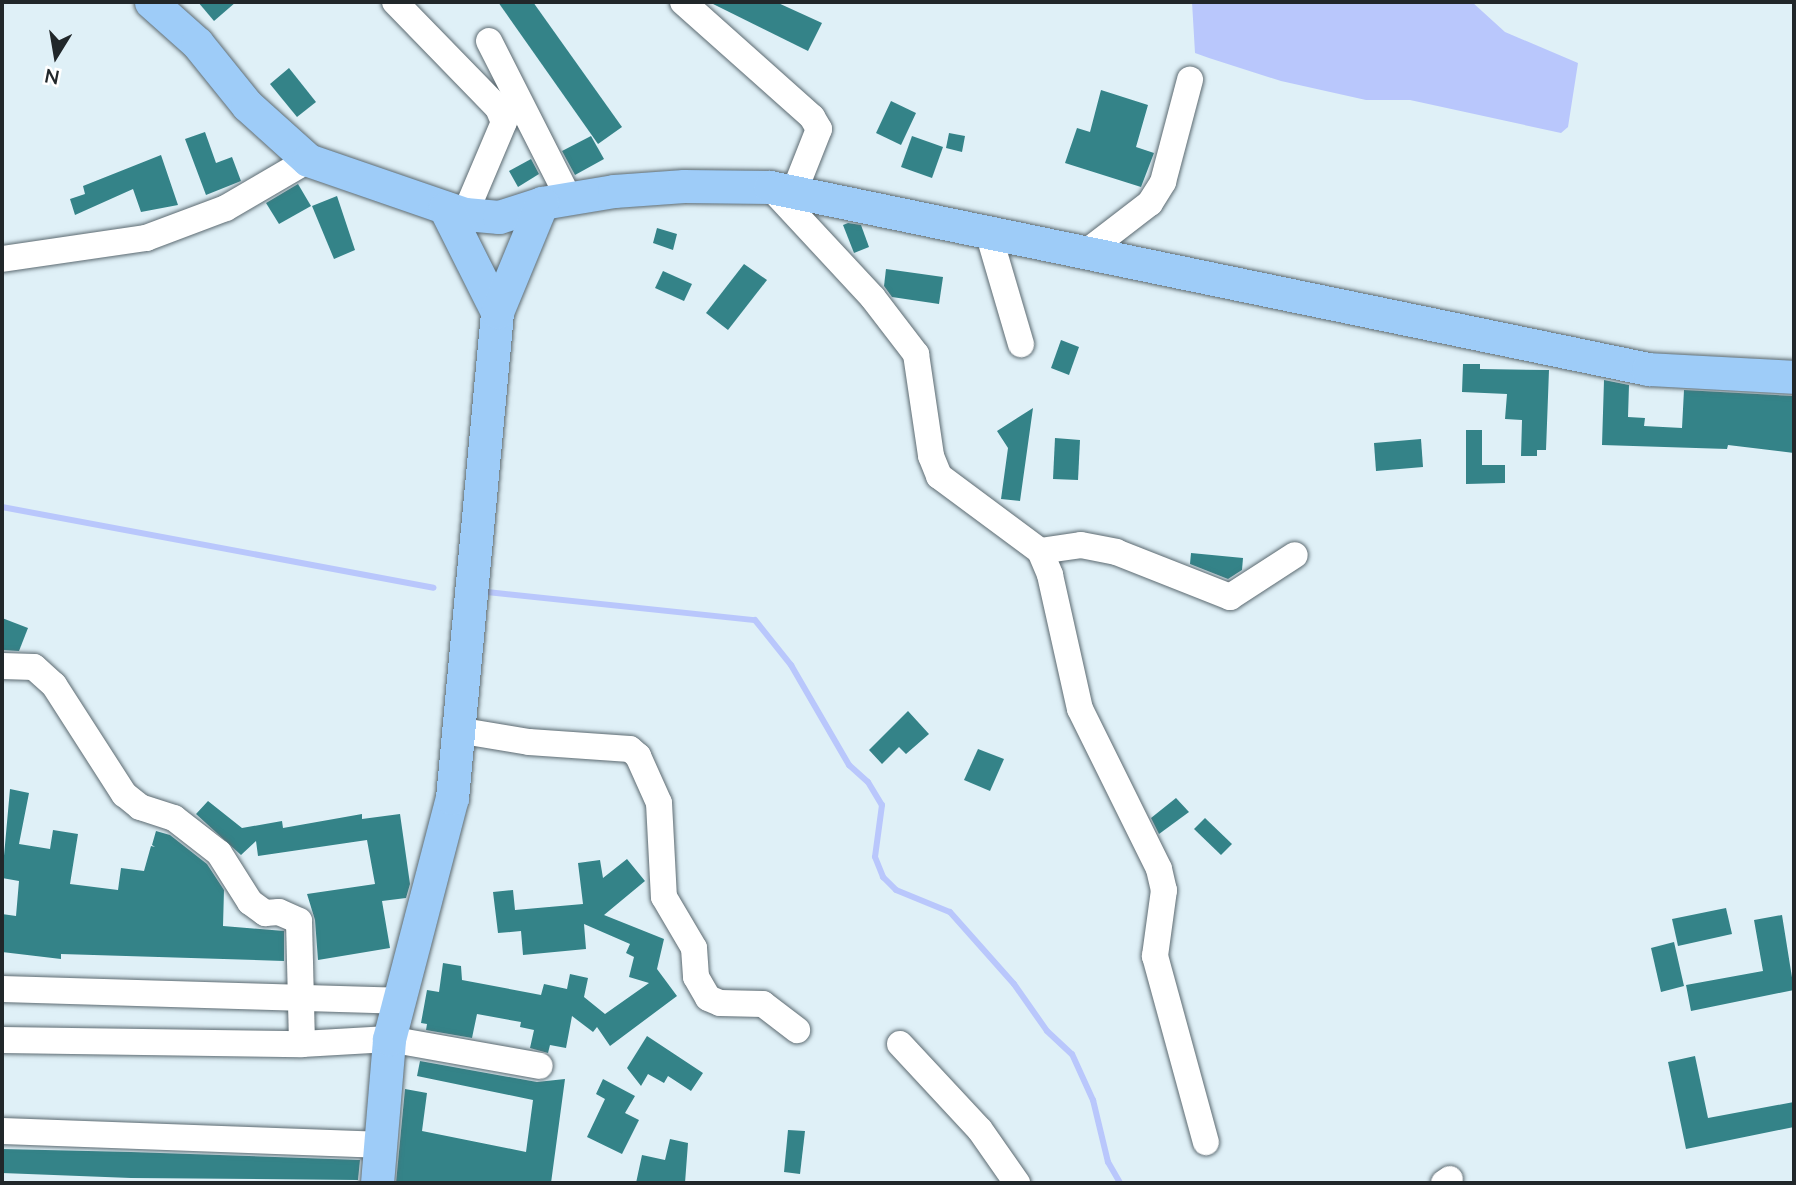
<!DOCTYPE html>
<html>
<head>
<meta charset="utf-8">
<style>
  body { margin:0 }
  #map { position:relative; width:1796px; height:1185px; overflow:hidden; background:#dff0f7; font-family:Lato,sans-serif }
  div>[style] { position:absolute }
  .water>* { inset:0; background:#b9c7fc }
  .stream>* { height:6px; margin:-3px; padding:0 3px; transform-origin:3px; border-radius:3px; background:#b9c7fc }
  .building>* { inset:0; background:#348388 }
  .roads { filter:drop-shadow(0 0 2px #5c6a71) drop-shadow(0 0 2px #5c6a71) }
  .minor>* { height:26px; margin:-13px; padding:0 13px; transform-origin:13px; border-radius:13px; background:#fff }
  .major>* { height:33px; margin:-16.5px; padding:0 16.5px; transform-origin:16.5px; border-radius:16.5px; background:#9eccf8 }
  span { translate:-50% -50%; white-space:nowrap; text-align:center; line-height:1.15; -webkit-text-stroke:5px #fff; paint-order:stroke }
  .frame { position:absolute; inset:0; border:4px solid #21272a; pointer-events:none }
  .north { position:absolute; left:21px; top:21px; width:70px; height:70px; -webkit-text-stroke:5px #fff; paint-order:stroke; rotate:191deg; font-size:19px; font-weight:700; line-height:28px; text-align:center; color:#21272a }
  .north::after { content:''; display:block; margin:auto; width:24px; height:32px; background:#21272a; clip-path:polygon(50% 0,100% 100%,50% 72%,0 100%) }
</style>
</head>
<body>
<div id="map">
  <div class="water">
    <i style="clip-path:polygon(1192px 2px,1472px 2px,1505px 32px,1578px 63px,1568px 127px,1561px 133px,1410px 100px,1366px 100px,1281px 81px,1209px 58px,1195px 53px)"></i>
  </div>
  <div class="stream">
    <i style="left:2px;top:507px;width:439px;rotate:10.6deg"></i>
    <i style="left:487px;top:592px;width:269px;rotate:6deg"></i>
    <i style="left:755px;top:620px;width:58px;rotate:51.3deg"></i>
    <i style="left:791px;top:665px;width:116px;rotate:59.9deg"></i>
    <i style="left:849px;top:765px;width:25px;rotate:42deg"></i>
    <i style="left:868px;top:782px;width:27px;rotate:59deg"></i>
    <i style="left:882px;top:805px;width:52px;rotate:97.7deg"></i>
    <i style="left:875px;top:857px;width:22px;rotate:68deg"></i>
    <i style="left:883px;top:877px;width:18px;rotate:45deg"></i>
    <i style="left:896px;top:890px;width:58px;rotate:22.2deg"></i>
    <i style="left:950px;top:912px;width:96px;rotate:48.4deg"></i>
    <i style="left:1014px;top:984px;width:57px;rotate:54.9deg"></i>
    <i style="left:1047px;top:1031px;width:34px;rotate:43deg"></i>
    <i style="left:1072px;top:1054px;width:51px;rotate:65.5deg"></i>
    <i style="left:1093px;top:1100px;width:64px;rotate:76.4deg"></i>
    <i style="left:1108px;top:1162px;width:24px;rotate:60deg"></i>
  </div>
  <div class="building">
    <i style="clip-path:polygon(198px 2px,236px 2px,214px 21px)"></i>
    <i style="clip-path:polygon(498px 2px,533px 2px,622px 127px,598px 144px)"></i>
    <i style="clip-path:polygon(709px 2px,776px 2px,822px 23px,808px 51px)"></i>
    <i style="clip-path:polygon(289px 68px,316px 102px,297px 117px,270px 84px)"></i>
    <i style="clip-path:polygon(1101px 90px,1148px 105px,1136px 147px,1154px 153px,1141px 187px,1065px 163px,1077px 128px,1090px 132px)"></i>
    <i style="clip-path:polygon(891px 101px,916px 113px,901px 145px,876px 133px)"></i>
    <i style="clip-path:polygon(205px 132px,216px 163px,232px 157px,241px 181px,206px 195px,185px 139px)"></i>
    <i style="clip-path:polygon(949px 133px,965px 136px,962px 152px,946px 148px)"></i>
    <i style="clip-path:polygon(591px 136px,604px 159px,575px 175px,562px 151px)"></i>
    <i style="clip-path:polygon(912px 136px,943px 147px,932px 178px,901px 167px)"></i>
    <i style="clip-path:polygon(161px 155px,178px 205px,141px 212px,133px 189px,75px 215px,70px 199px,85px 194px,83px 186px)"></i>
    <i style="clip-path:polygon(531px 159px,539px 174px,518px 187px,509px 171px)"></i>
    <i style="clip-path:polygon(298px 184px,311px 206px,279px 224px,266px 203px)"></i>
    <i style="clip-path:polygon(337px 196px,355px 250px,334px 259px,312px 206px)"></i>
    <i style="clip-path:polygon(848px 223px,861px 225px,869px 247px,854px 253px,843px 225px)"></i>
    <i style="clip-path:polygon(657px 228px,677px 234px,673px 250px,653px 243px)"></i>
    <i style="clip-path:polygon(744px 264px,767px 280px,728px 330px,706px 313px)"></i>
    <i style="clip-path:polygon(886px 269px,943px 277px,939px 304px,892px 297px,884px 286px)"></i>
    <i style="clip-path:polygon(663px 271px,692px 284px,684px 301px,655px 288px)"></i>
    <i style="clip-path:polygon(1061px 340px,1079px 347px,1069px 375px,1051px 368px)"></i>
    <i style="clip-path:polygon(1463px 364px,1480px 364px,1480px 369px,1549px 370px,1546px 450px,1537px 450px,1537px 456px,1521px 456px,1522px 420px,1505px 419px,1507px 394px,1462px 392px)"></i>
    <i style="clip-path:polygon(1604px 380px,1629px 385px,1628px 417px,1645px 418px,1644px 426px,1682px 428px,1684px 390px,1794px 396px,1794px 453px,1728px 445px,1727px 449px,1602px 445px)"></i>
    <i style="clip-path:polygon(1033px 408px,1020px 501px,1001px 499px,1008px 448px,997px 431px)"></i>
    <i style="clip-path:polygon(1466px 430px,1482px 430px,1482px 465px,1505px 465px,1505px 483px,1466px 484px)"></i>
    <i style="clip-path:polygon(1055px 438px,1080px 440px,1078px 480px,1053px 479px)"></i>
    <i style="clip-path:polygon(1421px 439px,1423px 467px,1376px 471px,1374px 443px)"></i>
    <i style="clip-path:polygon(1191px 553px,1243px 558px,1242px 570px,1228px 579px,1190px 564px)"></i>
    <i style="clip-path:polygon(2px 618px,28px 628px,19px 651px,2px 650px)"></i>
    <i style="clip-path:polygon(908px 711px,929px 734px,906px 754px,899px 747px,882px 764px,869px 750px)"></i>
    <i style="clip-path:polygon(978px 749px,1004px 759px,990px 791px,964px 780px)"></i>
    <i style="clip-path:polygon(10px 789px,29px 793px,19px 844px,50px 849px,53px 830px,78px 834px,70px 884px,118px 890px,121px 868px,144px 871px,151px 846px,155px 847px,152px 845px,156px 831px,170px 835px,207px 864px,224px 890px,223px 926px,284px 931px,284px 961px,61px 954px,61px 959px,2px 952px,2px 914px,16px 916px,19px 881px,2px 878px)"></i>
    <i style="clip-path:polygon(1176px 798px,1189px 812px,1159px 834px,1151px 818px)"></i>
    <i style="clip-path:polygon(208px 801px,242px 828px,282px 821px,283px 828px,362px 814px,362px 819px,400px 814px,410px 884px,406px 898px,382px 901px,390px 948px,318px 960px,315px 920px,307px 894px,375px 884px,367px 840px,258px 856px,256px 841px,241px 855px,196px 814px)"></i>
    <i style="clip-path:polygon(1205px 818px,1232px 844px,1221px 855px,1194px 829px)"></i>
    <i style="clip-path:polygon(627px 859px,645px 881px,604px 915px,664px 939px,657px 969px,677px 996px,610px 1046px,597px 1027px,593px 1032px,572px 1016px,566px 1048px,550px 1045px,548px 1053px,530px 1048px,534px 1030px,520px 1027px,521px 1022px,477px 1014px,472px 1038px,426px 1030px,427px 1024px,421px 1023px,427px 990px,439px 992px,443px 963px,461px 966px,462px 980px,541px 995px,544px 984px,567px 989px,570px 974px,588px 978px,584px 997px,605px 1014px,649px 983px,629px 977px,634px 957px,626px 953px,630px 944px,584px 924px,586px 949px,523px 955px,521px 931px,498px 933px,493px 892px,513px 890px,515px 910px,583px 904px,578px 863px,600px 860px,603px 878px)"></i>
    <i style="clip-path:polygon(1726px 908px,1732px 934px,1678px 946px,1672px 919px)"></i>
    <i style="clip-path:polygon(1782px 915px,1794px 990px,1691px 1011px,1686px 985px,1763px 971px,1754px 920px)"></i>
    <i style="clip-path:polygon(1674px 942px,1684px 986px,1661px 992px,1651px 948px)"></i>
    <i style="clip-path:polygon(647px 1036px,703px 1073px,691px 1091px,668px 1076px,664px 1083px,648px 1074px,641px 1086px,627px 1068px)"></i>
    <i style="clip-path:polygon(1695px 1056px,1708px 1118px,1794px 1102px,1794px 1127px,1686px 1149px,1668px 1062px)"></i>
    <i style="clip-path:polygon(420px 1061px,537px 1082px,565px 1079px,551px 1183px,396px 1183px,405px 1089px,427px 1093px,422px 1131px,526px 1152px,533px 1100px,417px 1076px)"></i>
    <i style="clip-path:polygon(603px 1079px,635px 1096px,625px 1113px,639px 1120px,622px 1154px,587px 1137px,605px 1099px,596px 1094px)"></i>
    <i style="clip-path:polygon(788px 1130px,805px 1131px,800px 1174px,784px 1172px)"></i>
    <i style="clip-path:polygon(670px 1139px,688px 1143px,685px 1183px,636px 1183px,642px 1155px,665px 1160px)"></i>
    <i style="clip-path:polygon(2px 1149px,131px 1152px,360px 1160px,358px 1180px,131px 1178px,2px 1173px)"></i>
  </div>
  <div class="roads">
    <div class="minor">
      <i style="left:395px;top:2px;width:148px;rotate:45.8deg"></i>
      <i style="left:498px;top:108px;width:15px;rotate:67deg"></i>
      <i style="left:504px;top:122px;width:100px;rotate:113deg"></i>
      <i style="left:683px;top:2px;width:173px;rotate:41.7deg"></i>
      <i style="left:812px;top:117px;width:14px;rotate:60deg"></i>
      <i style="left:819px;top:129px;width:68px;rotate:111.6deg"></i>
      <i style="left:489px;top:41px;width:177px;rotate:63.1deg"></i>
      <i style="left:770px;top:187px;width:151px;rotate:47.1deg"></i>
      <i style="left:873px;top:298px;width:71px;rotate:52.5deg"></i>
      <i style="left:916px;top:354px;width:103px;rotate:81.6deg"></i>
      <i style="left:931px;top:456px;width:22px;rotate:68deg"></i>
      <i style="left:939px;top:476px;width:126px;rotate:36.6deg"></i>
      <i style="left:1040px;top:551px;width:26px;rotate:67deg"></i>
      <i style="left:1050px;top:575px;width:137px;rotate:77.4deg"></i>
      <i style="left:1080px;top:709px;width:178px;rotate:63.7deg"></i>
      <i style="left:1159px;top:869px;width:22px;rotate:77deg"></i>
      <i style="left:1164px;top:890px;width:67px;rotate:97.8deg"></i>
      <i style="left:1155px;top:956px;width:193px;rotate:74.7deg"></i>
      <i style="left:988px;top:232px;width:117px;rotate:73.6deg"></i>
      <i style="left:1085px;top:253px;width:82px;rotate:-37.6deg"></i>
      <i style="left:1150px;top:203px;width:25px;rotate:-58deg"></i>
      <i style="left:1163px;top:182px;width:106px;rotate:-75.2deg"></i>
      <i style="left:2px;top:259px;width:146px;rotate:-8.3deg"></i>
      <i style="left:146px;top:238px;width:85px;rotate:-20.6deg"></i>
      <i style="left:226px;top:208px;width:95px;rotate:-30.3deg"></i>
      <i style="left:1040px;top:551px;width:41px;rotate:-8.3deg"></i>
      <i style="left:1081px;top:545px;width:36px;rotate:11deg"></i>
      <i style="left:1116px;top:552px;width:123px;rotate:21.5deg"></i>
      <i style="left:1230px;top:597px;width:77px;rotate:-32.9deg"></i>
      <i style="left:2px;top:666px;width:32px;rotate:2deg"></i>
      <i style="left:34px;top:667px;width:27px;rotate:42deg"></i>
      <i style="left:54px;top:685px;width:130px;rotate:57.3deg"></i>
      <i style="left:124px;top:794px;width:21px;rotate:39deg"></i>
      <i style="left:140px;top:807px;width:36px;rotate:18deg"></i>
      <i style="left:174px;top:818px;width:57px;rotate:37.9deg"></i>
      <i style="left:219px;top:853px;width:58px;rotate:57.7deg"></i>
      <i style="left:250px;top:902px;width:19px;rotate:36deg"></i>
      <i style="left:265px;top:913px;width:14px;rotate:-4deg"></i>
      <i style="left:279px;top:912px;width:22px;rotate:24deg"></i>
      <i style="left:299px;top:921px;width:123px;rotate:88.6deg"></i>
      <i style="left:457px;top:730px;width:73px;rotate:9.5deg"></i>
      <i style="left:529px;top:742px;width:101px;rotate:4deg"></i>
      <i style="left:630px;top:749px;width:11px;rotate:41deg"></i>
      <i style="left:638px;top:756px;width:51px;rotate:65.9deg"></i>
      <i style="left:659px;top:803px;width:94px;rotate:87deg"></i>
      <i style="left:664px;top:897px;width:59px;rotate:59.5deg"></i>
      <i style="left:694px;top:948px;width:29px;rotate:86deg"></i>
      <i style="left:696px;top:977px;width:24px;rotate:60deg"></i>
      <i style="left:708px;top:998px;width:13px;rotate:23deg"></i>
      <i style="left:720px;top:1003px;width:43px;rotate:1.3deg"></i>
      <i style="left:763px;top:1004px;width:43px;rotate:37.4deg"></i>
      <i style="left:2px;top:989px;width:397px;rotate:1.7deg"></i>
      <i style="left:2px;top:1040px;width:300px;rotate:0.8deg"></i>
      <i style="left:302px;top:1044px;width:87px;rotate:-3.3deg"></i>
      <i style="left:389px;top:1039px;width:153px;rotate:10.1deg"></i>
      <i style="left:900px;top:1044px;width:117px;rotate:47.1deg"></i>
      <i style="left:980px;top:1130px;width:65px;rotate:55.1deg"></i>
      <i style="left:2px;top:1131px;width:377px;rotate:2.1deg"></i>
      <i style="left:1444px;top:1183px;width:7px;rotate:-34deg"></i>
    </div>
    <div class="major">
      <i style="left:151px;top:2px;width:62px;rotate:41.7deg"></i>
      <i style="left:197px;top:43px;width:80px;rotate:51.1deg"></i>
      <i style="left:247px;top:105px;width:82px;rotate:42deg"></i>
      <i style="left:308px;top:160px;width:166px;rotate:19deg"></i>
      <i style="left:465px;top:214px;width:34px;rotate:5deg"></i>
      <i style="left:499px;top:217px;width:45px;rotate:-18deg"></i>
      <i style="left:542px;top:203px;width:73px;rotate:-9.5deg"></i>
      <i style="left:614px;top:191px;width:70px;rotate:-4.1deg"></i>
      <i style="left:684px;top:186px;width:86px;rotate:0.7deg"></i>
      <i style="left:770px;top:187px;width:897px;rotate:11.71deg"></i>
      <i style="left:1648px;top:369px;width:146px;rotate:3.1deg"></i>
      <i style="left:445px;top:208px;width:116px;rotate:63.4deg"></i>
      <i style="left:377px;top:1183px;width:144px;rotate:-85.2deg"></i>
      <i style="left:389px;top:1039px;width:249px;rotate:-75.4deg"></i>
      <i style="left:452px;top:798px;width:488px;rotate:-84.7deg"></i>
      <i style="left:497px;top:312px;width:118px;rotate:-67.6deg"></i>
    </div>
  </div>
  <div class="frame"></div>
  <div class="north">N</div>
</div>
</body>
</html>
